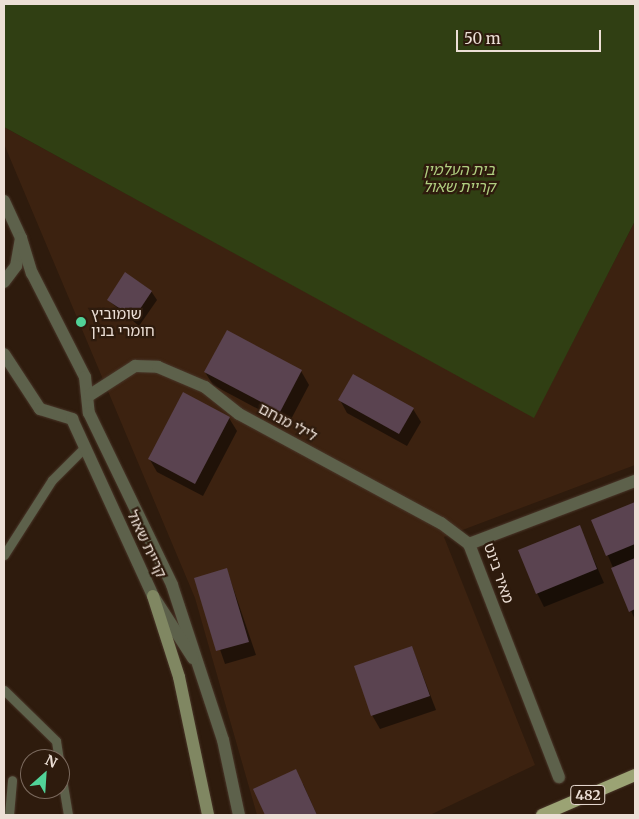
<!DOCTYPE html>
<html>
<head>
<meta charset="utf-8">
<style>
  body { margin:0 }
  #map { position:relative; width:639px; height:819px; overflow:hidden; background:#2e1b0d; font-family:Merriweather,"Noto Sans Hebrew",serif }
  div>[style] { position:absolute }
  .built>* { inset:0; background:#3c2210 }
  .green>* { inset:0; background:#303f13 }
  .shadow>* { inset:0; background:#0007 }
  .building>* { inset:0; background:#5a4350 }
  .roads { filter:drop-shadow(0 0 1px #493629) drop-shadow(0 0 1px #493629) }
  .lane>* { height:9px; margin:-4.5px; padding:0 4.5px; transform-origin:4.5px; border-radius:4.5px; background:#5d614b }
  .street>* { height:12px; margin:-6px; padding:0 6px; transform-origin:6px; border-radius:6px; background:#5d614b }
  .secondary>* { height:12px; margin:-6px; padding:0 6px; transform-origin:6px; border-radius:6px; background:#808762 }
  .primary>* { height:12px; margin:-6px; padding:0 6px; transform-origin:6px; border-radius:6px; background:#9ba374 }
  .dots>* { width:14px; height:14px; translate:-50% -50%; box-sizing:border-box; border:2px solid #2e1b0d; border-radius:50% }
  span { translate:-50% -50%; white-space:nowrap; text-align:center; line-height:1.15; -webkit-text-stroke:4.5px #2e1b0d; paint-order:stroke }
  .shield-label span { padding:1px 4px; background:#2e1b0d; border:1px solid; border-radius:4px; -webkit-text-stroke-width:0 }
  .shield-label { font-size:14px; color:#ecdfd6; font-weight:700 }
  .park-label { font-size:15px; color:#b0ce80; font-style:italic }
  .poi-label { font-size:15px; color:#ecdfd6 }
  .left { translate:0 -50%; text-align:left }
  .street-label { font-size:15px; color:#ecdfd6 }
  .frame { position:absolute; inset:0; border:5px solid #ecdfd6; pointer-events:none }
  .north { position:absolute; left:20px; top:749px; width:50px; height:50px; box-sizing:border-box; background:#2e1b0d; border:1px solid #7a695d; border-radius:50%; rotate:26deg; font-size:14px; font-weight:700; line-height:20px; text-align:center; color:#ecdfd6 }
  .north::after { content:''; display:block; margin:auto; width:18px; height:22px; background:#51d398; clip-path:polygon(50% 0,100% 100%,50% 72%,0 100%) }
  .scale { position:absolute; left:456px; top:30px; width:145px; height:22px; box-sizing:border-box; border:2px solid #ecdfd6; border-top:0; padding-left:6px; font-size:15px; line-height:18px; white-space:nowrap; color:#ecdfd6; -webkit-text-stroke:4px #2e1b0d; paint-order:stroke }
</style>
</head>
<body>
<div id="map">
  <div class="built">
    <i style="clip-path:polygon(4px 127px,534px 417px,635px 221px,635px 465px,444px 537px,535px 765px,430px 815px,257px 815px,195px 598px,4px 144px)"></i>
  </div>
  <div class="green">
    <i style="clip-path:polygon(4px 4px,635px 4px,635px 221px,534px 418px,4px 127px)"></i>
  </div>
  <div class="shadow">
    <i style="clip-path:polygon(151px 291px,157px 300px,139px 326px,108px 300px)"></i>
    <i style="clip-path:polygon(301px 371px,309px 385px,288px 425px,213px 385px,205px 372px)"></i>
    <i style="clip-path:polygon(340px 400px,413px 409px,421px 422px,407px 446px,347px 413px)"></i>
    <i style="clip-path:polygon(229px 418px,237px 431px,203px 496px,157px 472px,149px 458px)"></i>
    <i style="clip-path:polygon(635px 503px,635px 620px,593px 520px)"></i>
    <i style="clip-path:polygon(579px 526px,604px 583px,544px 607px,537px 593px)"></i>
    <i style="clip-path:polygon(227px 570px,256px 655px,225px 664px,196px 579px)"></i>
    <i style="clip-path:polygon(412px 647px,436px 710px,380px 729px,372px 715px)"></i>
    <i style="clip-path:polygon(303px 784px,317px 815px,267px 815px,255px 789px)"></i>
  </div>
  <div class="building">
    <i style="clip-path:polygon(125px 272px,152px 291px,134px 318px,107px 300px)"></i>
    <i style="clip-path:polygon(227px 330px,302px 370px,280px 412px,204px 372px)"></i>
    <i style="clip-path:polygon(353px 374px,414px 408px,399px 434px,338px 400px)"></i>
    <i style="clip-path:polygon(183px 392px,230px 417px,195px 484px,148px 459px)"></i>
    <i style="clip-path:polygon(635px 502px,635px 544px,606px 556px,591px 520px)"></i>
    <i style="clip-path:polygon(580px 525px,597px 569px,536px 594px,518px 550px)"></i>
    <i style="clip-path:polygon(635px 558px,635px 609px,629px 612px,611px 568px)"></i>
    <i style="clip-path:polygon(227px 568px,249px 642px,216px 651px,194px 578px)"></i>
    <i style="clip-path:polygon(412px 646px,430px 696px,371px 716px,354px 666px)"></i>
    <i style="clip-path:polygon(296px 769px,317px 815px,265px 815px,253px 789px)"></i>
  </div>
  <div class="roads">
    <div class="lane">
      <i style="left:4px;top:555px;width:89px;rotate:-57.4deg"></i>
      <i style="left:52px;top:480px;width:47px;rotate:-45deg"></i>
      <i style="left:4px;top:690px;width:73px;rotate:44.4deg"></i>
      <i style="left:56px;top:741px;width:18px;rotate:81deg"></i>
      <i style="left:60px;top:767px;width:49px;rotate:80.5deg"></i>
      <i style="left:9px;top:815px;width:35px;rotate:-85deg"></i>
    </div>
    <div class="street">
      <i style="left:4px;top:201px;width:41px;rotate:65.3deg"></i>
      <i style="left:21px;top:238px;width:28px;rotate:100deg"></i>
      <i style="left:16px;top:266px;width:20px;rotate:127deg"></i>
      <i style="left:21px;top:238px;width:37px;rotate:73deg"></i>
      <i style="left:32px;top:273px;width:117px;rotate:63deg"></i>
      <i style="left:85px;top:377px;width:36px;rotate:84deg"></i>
      <i style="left:89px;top:413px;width:191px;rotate:64.2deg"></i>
      <i style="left:172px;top:585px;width:163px;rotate:71.8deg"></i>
      <i style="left:223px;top:740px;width:77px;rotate:78deg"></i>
      <i style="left:4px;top:354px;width:66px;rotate:56.8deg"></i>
      <i style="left:40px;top:409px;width:34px;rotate:17deg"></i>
      <i style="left:72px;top:419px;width:195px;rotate:65.4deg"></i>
      <i style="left:153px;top:596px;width:74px;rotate:57.2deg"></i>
      <i style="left:90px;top:395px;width:54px;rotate:-32.8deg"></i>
      <i style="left:135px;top:366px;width:23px;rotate:2deg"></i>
      <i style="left:158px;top:367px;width:51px;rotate:23.1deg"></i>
      <i style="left:205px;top:387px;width:43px;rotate:38.5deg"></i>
      <i style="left:239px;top:414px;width:230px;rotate:28.4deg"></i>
      <i style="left:441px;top:523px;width:35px;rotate:37deg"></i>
      <i style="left:469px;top:544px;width:250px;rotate:68.9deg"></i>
      <i style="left:469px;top:544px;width:178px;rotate:-20.8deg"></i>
    </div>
    <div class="secondary">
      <i style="left:153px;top:596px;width:85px;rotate:72.2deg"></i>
      <i style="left:179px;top:677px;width:141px;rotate:78.1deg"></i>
    </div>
    <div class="primary">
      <i style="left:542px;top:815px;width:101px;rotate:-23.3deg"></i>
    </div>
  </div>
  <div class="dots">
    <i style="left:81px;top:322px;background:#51d398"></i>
  </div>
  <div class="shield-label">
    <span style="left:588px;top:795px">482</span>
  </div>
  <div class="park-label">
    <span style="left:459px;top:178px">בית העלמין<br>קריית שאול</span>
  </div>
  <div class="poi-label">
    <span class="left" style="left:91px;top:322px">שומוביץ<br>חומרי בנין</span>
  </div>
  <div class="street-label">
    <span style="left:288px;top:422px;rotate:28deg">לילי מנחם</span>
    <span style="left:147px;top:544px;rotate:65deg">קריית שאול</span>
    <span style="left:499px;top:573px;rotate:71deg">מאיר בינט</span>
  </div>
  <div class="frame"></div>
  <div class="north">N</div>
  <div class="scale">50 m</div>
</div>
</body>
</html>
